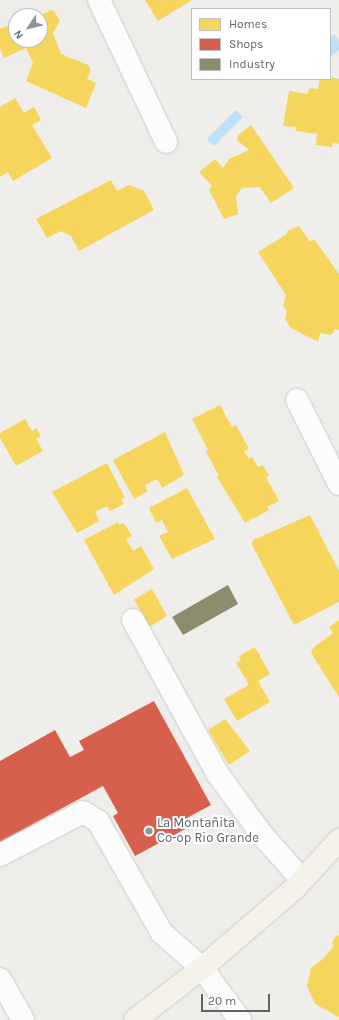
<!DOCTYPE html>
<html>
<head>
<meta charset="utf-8">
<style>
  body { margin:0 }
  #map { position:relative; width:339px; height:1020px; overflow:hidden; background:#efeeea; font-family:Karla,sans-serif }
  div>[style] { position:absolute }
  .water>* { inset:0; background:#bfe0f9 }
  .homes>* { inset:0; background:#f6d55c }
  .shops>* { inset:0; background:#d6604d }
  .industry>* { inset:0; background:#8c8c6e }
  .roads { filter:drop-shadow(0 0 1px #cbcccc) drop-shadow(0 0 1px #cbcccc) }
  .minor>* { height:22px; margin:-11px; padding:0 11px; transform-origin:11px; border-radius:11px; background:#fdfcfc }
  .major>* { height:22px; margin:-11px; padding:0 11px; transform-origin:11px; border-radius:11px; background:#f4f2e9 }
  .dots>* { width:11px; height:11px; translate:-50% -50%; box-sizing:border-box; border:2px solid #fff; border-radius:50% }
  span { translate:-50% -50%; white-space:nowrap; text-align:center; line-height:1.15; -webkit-text-stroke:4px #fff; paint-order:stroke }
  .poi-label { font-size:13px; color:#5f6368 }
  .left { translate:0 -50%; text-align:left }
  .legend { position:absolute; left:191px; top:8px; width:140px; height:72px; box-sizing:border-box; background:#fff; border:1px solid #bfc1c3; margin:0; padding:5px 7px; list-style:none; font-size:12px; color:#5f6368 }
  .legend li { display:flex; align-items:center; gap:8px; height:20px }
  .legend b { width:20px; border:1px solid #bfc1c3 }
  .north { position:absolute; left:8px; top:8px; width:40px; height:40px; box-sizing:border-box; background:#fff; border:1px solid #bfc1c3; border-radius:50%; rotate:235deg; font-size:11px; font-weight:700; line-height:16px; text-align:center; color:#5f6368 }
  .north::after { content:''; display:block; margin:auto; width:14px; height:18px; background:#919496; clip-path:polygon(50% 0,100% 100%,50% 72%,0 100%) }
  .scale { position:absolute; left:201px; top:994px; width:69px; height:18px; box-sizing:border-box; border:2px solid #5f6368; border-top:0; padding-left:5px; font-size:12px; line-height:14px; white-space:nowrap; color:#5f6368; -webkit-text-stroke:3px #fff; paint-order:stroke }
</style>
</head>
<body>
<div id="map">
  <div class="water">
    <i style="clip-path:polygon(334px 34px,339px 41px,339px 50px,330px 57px,330px 37px)"></i>
    <i style="clip-path:polygon(236px 110px,243px 117px,214px 146px,207px 139px)"></i>
  </div>
  <div class="homes">
    <i style="clip-path:polygon(145px 0,192px 0,158px 21px)"></i>
    <i style="clip-path:polygon(50px 10px,54px 11px,60px 21px,53px 33px,61px 54px,88px 65px,91px 70px,87px 79px,96px 83px,86px 108px,26px 81px,33px 63px,26px 48px,4px 58px,0 48px,0 29px,16px 22px,16px 40px,40px 40px,40px 16px,29px 16px,39px 12px,42px 15px)"></i>
    <i style="clip-path:polygon(330px 77px,339px 79px,339px 144px,333px 142px,332px 147px,316px 145px,317px 134px,296px 131px,296px 127px,283px 126px,289px 91px,308px 94px,309px 88px,318px 89px,320px 79px,330px 79px)"></i>
    <i style="clip-path:polygon(15px 98px,24px 113px,34px 107px,41px 120px,32px 125px,52px 158px,13px 181px,8px 172px,0 177px,0 107px)"></i>
    <i style="clip-path:polygon(251px 125px,294px 188px,271px 203px,260px 187px,242px 188px,236px 196px,238px 214px,224px 219px,209px 190px,212px 186px,199px 172px,215px 159px,223px 168px,229px 159px,249px 150px,237px 140px,238px 135px)"></i>
    <i style="clip-path:polygon(111px 180px,117px 191px,129px 185px,144px 191px,154px 210px,79px 251px,71px 236px,61px 231px,47px 238px,36px 219px)"></i>
    <i style="clip-path:polygon(299px 226px,310px 242px,314px 239px,339px 274px,339px 330px,335px 329px,331px 335px,320px 333px,318px 342px,291px 328px,285px 319px,287px 311px,283px 306px,286px 295px,258px 252px,287px 234px,287px 231px)"></i>
    <i style="clip-path:polygon(220px 405px,232px 427px,236px 425px,249px 449px,244px 451px,249px 459px,252px 457px,258px 467px,263px 465px,269px 476px,266px 477px,279px 501px,267px 507px,269px 510px,245px 523px,217px 477px,219px 476px,206px 452px,208px 450px,192px 419px)"></i>
    <i style="clip-path:polygon(25px 419px,32px 431px,36px 428px,41px 436px,36px 439px,43px 451px,16px 466px,0 438px,0 433px)"></i>
    <i style="clip-path:polygon(165px 432px,184px 475px,162px 488px,157px 479px,145px 485px,148px 491px,134px 499px,113px 460px)"></i>
    <i style="clip-path:polygon(107px 463px,125px 498px,121px 499px,124px 504px,110px 511px,107px 506px,95px 512px,99px 521px,77px 533px,52px 492px)"></i>
    <i style="clip-path:polygon(187px 488px,215px 539px,172px 559px,159px 536px,168px 532px,162px 520px,156px 523px,149px 508px)"></i>
    <i style="clip-path:polygon(310px 515px,339px 571px,339px 602px,294px 625px,252px 545px,253px 540px)"></i>
    <i style="clip-path:polygon(118px 522px,119px 525px,124px 523px,132px 536px,126px 539px,133px 551px,141px 546px,154px 569px,114px 595px,84px 540px)"></i>
    <i style="clip-path:polygon(152px 589px,167px 616px,149px 627px,134px 599px)"></i>
    <i style="clip-path:polygon(339px 620px,339px 697px,311px 653px,313px 648px,333px 633px,329px 627px)"></i>
    <i style="clip-path:polygon(255px 647px,270px 674px,258px 681px,270px 702px,237px 721px,224px 699px,249px 685px,236px 663px,241px 660px,239px 656px)"></i>
    <i style="clip-path:polygon(225px 719px,250px 751px,229px 765px,208px 730px)"></i>
    <i style="clip-path:polygon(339px 935px,339px 1017px,315px 1004px,307px 986px,311px 968px,323px 959px,334px 946px,332px 944px,335px 937px)"></i>
  </div>
  <div class="shops">
    <i style="clip-path:polygon(154px 701px,211px 805px,185px 819px,189px 827px,135px 856px,113px 816px,118px 813px,103px 786px,0 842px,0 761px,55px 730px,70px 757px,84px 750px,79px 741px)"></i>
  </div>
  <div class="industry">
    <i style="clip-path:polygon(228px 585px,238px 604px,183px 635px,172px 617px)"></i>
  </div>
  <div class="roads">
    <div class="minor">
      <i style="left:99px;top:0;width:157px;rotate:64.7deg"></i>
      <i style="left:297px;top:400px;width:94px;rotate:63.4deg"></i>
      <i style="left:133px;top:620px;width:175px;rotate:61.2deg"></i>
      <i style="left:217px;top:773px;width:78px;rotate:53.9deg"></i>
      <i style="left:263px;top:836px;width:59px;rotate:48.4deg"></i>
      <i style="left:0;top:855px;width:93px;rotate:-27.4deg"></i>
      <i style="left:83px;top:812px;width:17px;rotate:31deg"></i>
      <i style="left:98px;top:821px;width:129px;rotate:60.3deg"></i>
      <i style="left:162px;top:933px;width:53px;rotate:41.2deg"></i>
      <i style="left:202px;top:968px;width:64px;rotate:53.8deg"></i>
      <i style="left:0;top:979px;width:47px;rotate:60.7deg"></i>
    </div>
    <div class="major">
      <i style="left:135px;top:1020px;width:85px;rotate:-37.8deg"></i>
      <i style="left:202px;top:968px;width:121px;rotate:-40.7deg"></i>
      <i style="left:294px;top:889px;width:67px;rotate:-47.4deg"></i>
    </div>
  </div>
  <div class="dots">
    <i style="left:149px;top:831px;background:#919496"></i>
  </div>
  <div class="poi-label">
    <span class="left" style="left:157px;top:831px">La Montañita<br>Co-op Rio Grande</span>
  </div>
  <ul class="legend">
  <li><b style="height:11px;background:#f6d55c"></b>Homes</li>
  <li><b style="height:11px;background:#d6604d"></b>Shops</li>
  <li><b style="height:11px;background:#8c8c6e"></b>Industry</li>
  </ul>
  <div class="north">N</div>
  <div class="scale">20 m</div>
</div>
</body>
</html>
